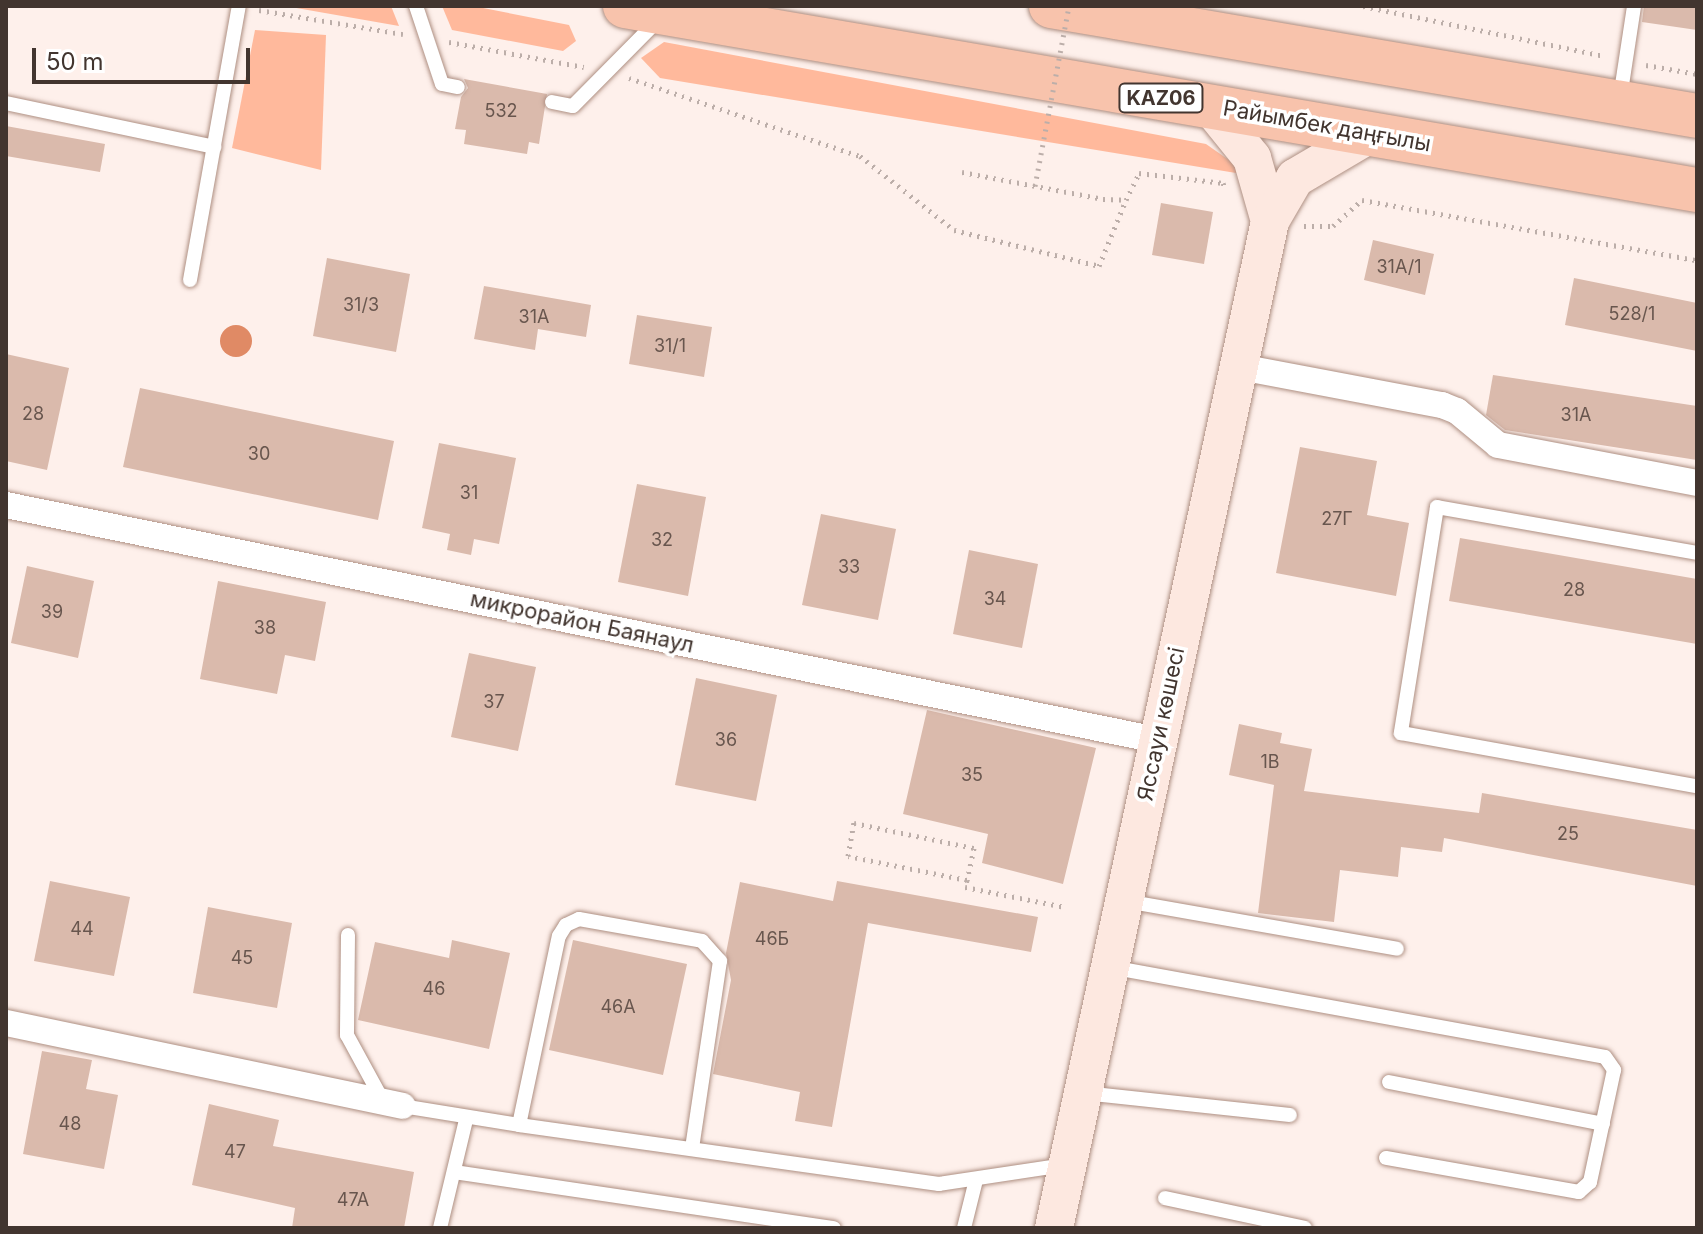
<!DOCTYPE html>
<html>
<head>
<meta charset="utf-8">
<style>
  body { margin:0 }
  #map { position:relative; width:1703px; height:1234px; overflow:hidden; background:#fef0eb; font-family:Inter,sans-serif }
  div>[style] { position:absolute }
  .green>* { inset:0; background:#ffb99c }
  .water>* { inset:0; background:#e08a65 }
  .round { border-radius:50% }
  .building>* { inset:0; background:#dabaac }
  .path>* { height:5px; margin-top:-2.5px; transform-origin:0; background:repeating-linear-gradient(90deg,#bcaea9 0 2px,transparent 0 8px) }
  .roads { filter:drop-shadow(0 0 2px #ae8f82) drop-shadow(0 0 2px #ae8f82) }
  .service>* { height:14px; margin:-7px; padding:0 7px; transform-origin:7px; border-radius:7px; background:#fff }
  .minor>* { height:26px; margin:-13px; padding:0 13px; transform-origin:13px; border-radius:13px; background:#fff }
  .secondary>* { height:38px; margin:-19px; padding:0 19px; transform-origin:19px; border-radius:19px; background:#fde8e0 }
  .trunk>* { height:44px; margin:-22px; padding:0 22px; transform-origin:22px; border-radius:22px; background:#f8c3ac }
  .path-bridge>* { height:5px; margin-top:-2.5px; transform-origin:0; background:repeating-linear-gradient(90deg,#bcaea9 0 2px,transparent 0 8px) }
  span { translate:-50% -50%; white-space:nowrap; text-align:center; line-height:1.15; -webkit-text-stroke:7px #fff; paint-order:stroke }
  .number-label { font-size:18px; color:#68564e }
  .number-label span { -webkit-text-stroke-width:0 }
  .shield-label span { padding:2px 6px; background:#fff; border:2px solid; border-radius:6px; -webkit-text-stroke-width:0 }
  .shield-label { font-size:20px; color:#42352f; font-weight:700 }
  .street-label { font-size:22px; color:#42352f }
  .frame { position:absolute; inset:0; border:8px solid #42352f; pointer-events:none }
  .scale { position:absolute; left:32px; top:48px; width:218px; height:36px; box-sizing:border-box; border:4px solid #42352f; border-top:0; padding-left:10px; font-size:24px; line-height:28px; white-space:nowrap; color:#42352f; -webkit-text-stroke:6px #fff; paint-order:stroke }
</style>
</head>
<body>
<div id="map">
  <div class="green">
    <i style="clip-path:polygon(285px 6px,391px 6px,399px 26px)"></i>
    <i style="clip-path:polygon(442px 6px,473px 6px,569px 25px,576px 41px,563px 51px,452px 30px)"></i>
    <i style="clip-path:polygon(255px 30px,326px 35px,321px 170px,232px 148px)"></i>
    <i style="clip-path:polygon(664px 42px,1206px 144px,1236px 165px,1236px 173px,660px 78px,641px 58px)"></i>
  </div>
  <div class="water">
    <i class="round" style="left:220px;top:325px;width:32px;height:32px"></i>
  </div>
  <div class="building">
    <i style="clip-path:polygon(1644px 6px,1697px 6px,1697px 30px,1642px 22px)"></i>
    <i style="clip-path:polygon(464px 79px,547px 94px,539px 144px,529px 142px,527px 154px,464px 144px,466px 130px,455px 129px,461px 97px,468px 88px)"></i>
    <i style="clip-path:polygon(6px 126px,105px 144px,100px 172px,6px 156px)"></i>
    <i style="clip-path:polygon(1161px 203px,1213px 212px,1204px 264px,1152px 255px)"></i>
    <i style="clip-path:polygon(1373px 240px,1434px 254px,1425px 295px,1364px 280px)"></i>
    <i style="clip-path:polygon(327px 258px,410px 274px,396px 352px,313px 336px)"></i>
    <i style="clip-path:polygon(1574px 278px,1697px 303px,1697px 351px,1565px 325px)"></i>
    <i style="clip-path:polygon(484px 286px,591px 305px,586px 337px,538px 329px,535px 350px,474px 339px)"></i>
    <i style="clip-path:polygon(637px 315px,712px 327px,704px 377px,629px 364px)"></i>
    <i style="clip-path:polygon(6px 354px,69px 368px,47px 470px,6px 461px)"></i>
    <i style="clip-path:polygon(1493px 375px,1697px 406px,1697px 460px,1505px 430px,1486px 415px)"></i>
    <i style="clip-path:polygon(140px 388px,394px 441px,378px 520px,123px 467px)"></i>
    <i style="clip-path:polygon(439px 443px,516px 458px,499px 544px,474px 539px,471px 555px,447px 550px,450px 534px,422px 528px)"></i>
    <i style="clip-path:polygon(1300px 447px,1377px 461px,1367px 515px,1409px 523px,1396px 596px,1276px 573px)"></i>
    <i style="clip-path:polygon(637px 484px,706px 497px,688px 596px,618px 582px)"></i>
    <i style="clip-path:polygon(821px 514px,896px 529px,878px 620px,802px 605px)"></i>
    <i style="clip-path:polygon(1460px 538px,1697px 579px,1697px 644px,1449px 601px)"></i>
    <i style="clip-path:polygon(969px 550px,1038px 564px,1022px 648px,953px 634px)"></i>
    <i style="clip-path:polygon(27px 566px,94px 581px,78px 658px,11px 643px)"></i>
    <i style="clip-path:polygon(218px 581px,326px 602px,315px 661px,285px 655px,277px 694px,200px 679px)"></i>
    <i style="clip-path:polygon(469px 653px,536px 667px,518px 751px,451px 737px)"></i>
    <i style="clip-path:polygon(696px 678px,777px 695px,756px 801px,675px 785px)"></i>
    <i style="clip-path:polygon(927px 710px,1096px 748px,1063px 884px,982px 863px,988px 834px,903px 814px)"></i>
    <i style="clip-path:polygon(1239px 724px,1282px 733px,1280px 743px,1312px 749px,1304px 791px,1479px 813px,1482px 793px,1697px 830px,1697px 886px,1444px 838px,1442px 852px,1401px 847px,1398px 877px,1340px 870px,1334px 922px,1258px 913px,1274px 785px,1229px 775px)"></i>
    <i style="clip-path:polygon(50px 881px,130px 897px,114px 976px,34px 961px)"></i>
    <i style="clip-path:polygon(837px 881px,1038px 917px,1031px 952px,868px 923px,832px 1127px,795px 1121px,800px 1092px,713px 1074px,731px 980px,726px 953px,740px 882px,833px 901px)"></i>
    <i style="clip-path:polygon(208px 907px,292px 923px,277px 1008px,193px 993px)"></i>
    <i style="clip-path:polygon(452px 940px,510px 953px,489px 1049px,358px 1020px,375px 942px,449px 958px)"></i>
    <i style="clip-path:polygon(573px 940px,687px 964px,663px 1075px,549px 1050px)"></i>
    <i style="clip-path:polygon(42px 1051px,92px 1060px,86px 1089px,118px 1095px,104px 1169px,23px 1154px)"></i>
    <i style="clip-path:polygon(209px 1104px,279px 1120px,273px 1146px,414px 1172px,404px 1228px,292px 1228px,295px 1208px,192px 1185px)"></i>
  </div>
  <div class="path">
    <i style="left:1363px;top:6px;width:247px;rotate:11.7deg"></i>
    <i style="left:259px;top:10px;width:146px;rotate:9.5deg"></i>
    <i style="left:449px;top:42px;width:137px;rotate:10.5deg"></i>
    <i style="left:1646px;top:65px;width:52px;rotate:10deg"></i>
    <i style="left:629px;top:78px;width:244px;rotate:18.7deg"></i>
    <i style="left:860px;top:156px;width:120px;rotate:38.2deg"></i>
    <i style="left:954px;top:230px;width:149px;rotate:13.9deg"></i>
    <i style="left:1099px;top:266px;width:71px;rotate:-67.8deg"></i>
    <i style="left:962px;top:172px;width:144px;rotate:10.8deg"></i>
    <i style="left:1103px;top:199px;width:23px;rotate:2deg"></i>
    <i style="left:1126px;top:200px;width:30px;rotate:-64deg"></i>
    <i style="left:1139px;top:173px;width:85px;rotate:6.8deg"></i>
    <i style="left:1223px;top:183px;width:5px;rotate:68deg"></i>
    <i style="left:1304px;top:226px;width:29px"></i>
    <i style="left:1333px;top:226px;width:39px;rotate:-42deg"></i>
    <i style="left:1362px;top:200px;width:340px;rotate:10.2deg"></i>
    <i style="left:967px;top:880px;width:121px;rotate:-168.6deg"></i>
    <i style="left:848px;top:856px;width:34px;rotate:-80deg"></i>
    <i style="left:854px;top:823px;width:123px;rotate:11.8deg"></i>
    <i style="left:974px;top:848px;width:33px;rotate:102deg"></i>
    <i style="left:967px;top:880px;width:7px;rotate:106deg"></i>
    <i style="left:965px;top:887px;width:102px;rotate:11.3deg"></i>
  </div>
  <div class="roads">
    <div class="service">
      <i style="left:416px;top:6px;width:82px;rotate:71.6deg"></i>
      <i style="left:442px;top:84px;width:16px;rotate:11deg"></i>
      <i style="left:1620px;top:98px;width:93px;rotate:-81.3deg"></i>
      <i style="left:552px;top:102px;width:21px;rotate:11deg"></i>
      <i style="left:573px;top:106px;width:122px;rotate:-45.3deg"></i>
      <i style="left:6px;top:103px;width:213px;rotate:11.9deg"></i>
      <i style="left:190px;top:280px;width:278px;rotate:-79.9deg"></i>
      <i style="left:1697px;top:553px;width:264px;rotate:-170deg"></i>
      <i style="left:1437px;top:507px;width:229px;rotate:99.1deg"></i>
      <i style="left:1401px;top:733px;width:301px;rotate:10.2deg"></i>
      <i style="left:1126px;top:901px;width:275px;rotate:10deg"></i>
      <i style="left:348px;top:935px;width:100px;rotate:90.6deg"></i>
      <i style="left:347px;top:1035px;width:75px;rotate:61.4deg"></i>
      <i style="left:1110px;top:967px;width:503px;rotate:10.3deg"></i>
      <i style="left:1605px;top:1057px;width:16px;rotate:55deg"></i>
      <i style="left:1614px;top:1070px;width:115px;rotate:102.1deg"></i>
      <i style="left:1590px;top:1182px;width:15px;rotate:138deg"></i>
      <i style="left:1579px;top:1192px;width:196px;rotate:-170deg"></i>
      <i style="left:1389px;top:1082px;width:218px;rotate:11.1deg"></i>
      <i style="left:1084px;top:1093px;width:207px;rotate:6.1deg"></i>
      <i style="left:402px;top:1106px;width:119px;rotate:9.2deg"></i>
      <i style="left:519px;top:1125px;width:193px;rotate:-78.1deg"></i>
      <i style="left:559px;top:936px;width:13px;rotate:-58deg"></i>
      <i style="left:566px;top:925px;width:14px;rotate:-25deg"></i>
      <i style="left:579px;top:919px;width:125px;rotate:10.1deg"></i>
      <i style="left:702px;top:941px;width:27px;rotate:48deg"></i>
      <i style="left:720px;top:961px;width:190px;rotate:98.5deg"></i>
      <i style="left:519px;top:1125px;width:424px;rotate:8deg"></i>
      <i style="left:939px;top:1184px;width:126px;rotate:-8.6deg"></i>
      <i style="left:454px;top:1172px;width:384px;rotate:8.4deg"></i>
      <i style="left:1165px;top:1198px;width:143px;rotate:12.1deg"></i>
      <i style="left:440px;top:1228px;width:111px;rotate:-76.5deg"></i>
      <i style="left:964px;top:1228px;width:49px;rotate:-76deg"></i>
    </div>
    <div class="minor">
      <i style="left:1240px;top:367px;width:206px;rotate:10.7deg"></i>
      <i style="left:1442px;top:405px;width:16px;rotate:22deg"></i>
      <i style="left:1457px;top:411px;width:53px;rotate:39.7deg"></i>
      <i style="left:1498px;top:445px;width:203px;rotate:10.8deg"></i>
      <i style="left:6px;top:505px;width:1175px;rotate:11.54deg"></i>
      <i style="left:6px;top:1023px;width:405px;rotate:11.8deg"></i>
    </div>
    <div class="secondary">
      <i style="left:1210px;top:106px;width:67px;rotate:51.1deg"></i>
      <i style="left:1252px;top:158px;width:66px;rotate:74.1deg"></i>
      <i style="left:1054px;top:1228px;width:1030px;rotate:-77.89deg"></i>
      <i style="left:1270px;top:221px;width:50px;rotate:-59.8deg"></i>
      <i style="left:1295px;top:178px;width:87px;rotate:-30.4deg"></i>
    </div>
    <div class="trunk">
      <i style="left:625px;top:6px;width:1088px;rotate:9.74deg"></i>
      <i style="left:1051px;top:6px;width:655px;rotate:9.66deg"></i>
    </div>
  </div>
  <div class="path-bridge">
    <i style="left:1035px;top:186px;width:183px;rotate:-79.3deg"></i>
  </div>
  <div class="number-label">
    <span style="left:501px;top:111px">532</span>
    <span style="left:1399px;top:267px">31А/1</span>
    <span style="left:361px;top:305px">31/3</span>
    <span style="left:1632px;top:314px">528/1</span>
    <span style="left:534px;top:317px">31А</span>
    <span style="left:670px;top:346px">31/1</span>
    <span style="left:33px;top:414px">28</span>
    <span style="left:1576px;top:415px">31А</span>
    <span style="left:259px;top:454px">30</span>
    <span style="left:469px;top:493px">31</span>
    <span style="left:1337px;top:519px">27Г</span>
    <span style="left:662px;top:540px">32</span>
    <span style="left:849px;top:567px">33</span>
    <span style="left:1574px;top:590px">28</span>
    <span style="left:995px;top:599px">34</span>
    <span style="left:52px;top:612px">39</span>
    <span style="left:265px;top:628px">38</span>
    <span style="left:494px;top:702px">37</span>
    <span style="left:726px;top:740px">36</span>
    <span style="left:1270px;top:762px">1В</span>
    <span style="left:972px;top:775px">35</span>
    <span style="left:1568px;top:834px">25</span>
    <span style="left:82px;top:929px">44</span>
    <span style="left:772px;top:939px">46Б</span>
    <span style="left:242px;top:958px">45</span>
    <span style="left:434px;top:989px">46</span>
    <span style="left:618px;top:1007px">46А</span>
    <span style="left:70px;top:1124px">48</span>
    <span style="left:235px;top:1152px">47</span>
    <span style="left:353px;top:1200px">47А</span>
  </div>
  <div class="shield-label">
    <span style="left:1161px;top:98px">KАZ06</span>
  </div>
  <div class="street-label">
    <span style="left:1327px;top:126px;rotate:10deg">Райымбек даңғылы</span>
    <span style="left:582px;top:622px;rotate:12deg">микрорайон Баянаул</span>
    <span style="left:1161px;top:724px;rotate:-78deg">Яссауи көшесі</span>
  </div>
  <div class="frame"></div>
  <div class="scale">50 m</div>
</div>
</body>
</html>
